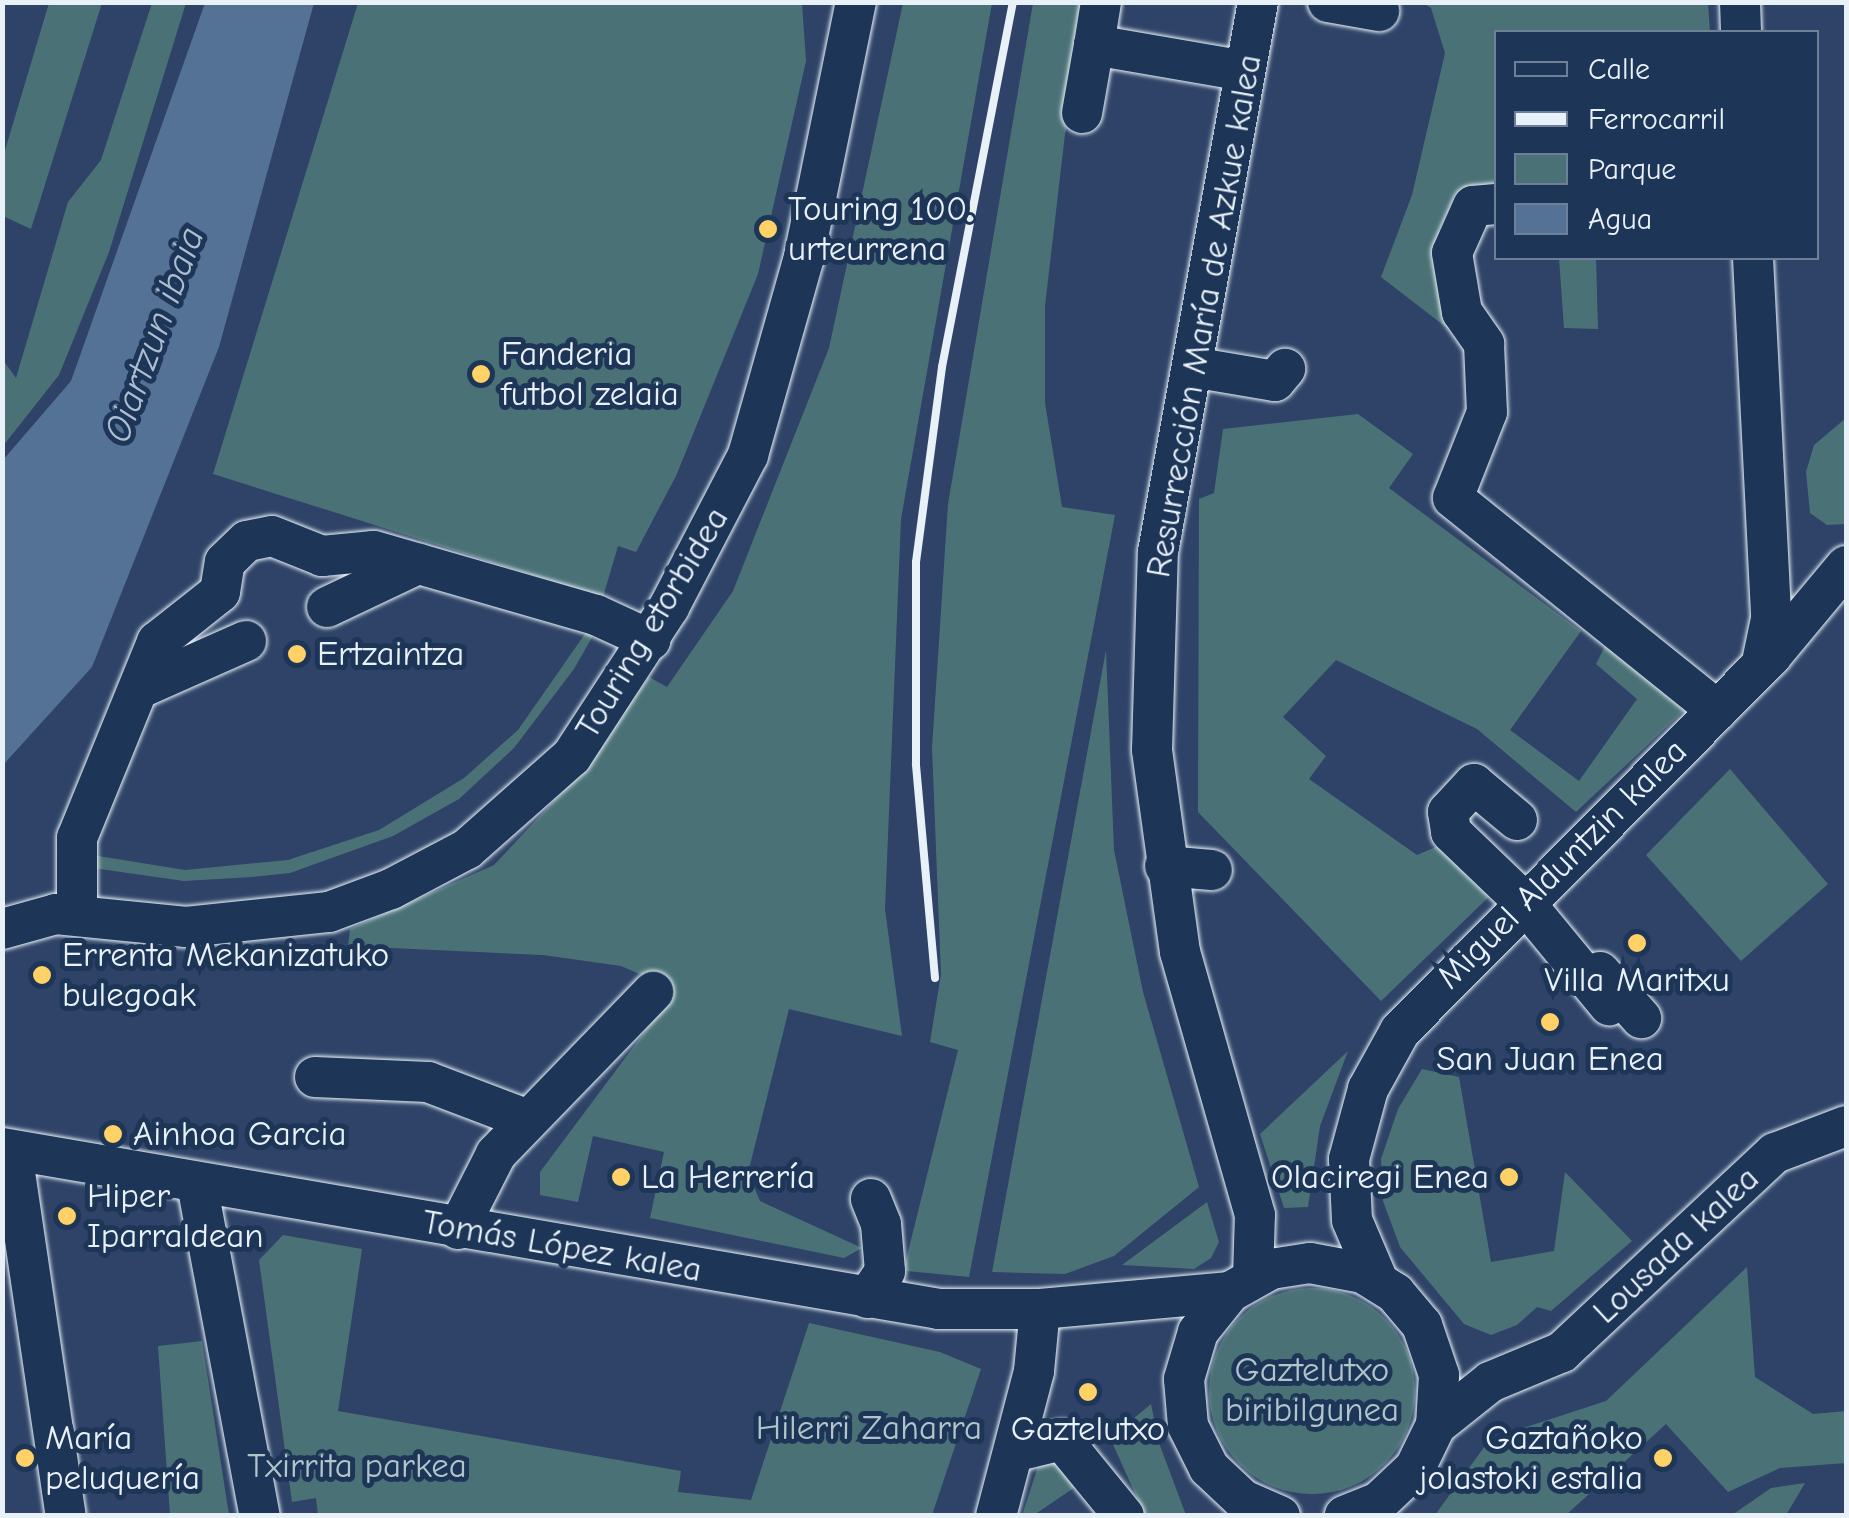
<!DOCTYPE html>
<html>
<head>
<meta charset="utf-8">
<style>
  body { margin:0 }
  #map { position:relative; width:1849px; height:1518px; overflow:hidden; background:#2e4367; font-family:"Comic Neue",sans-serif }
  div>[style] { position:absolute }
  .green>* { inset:0; background:#4a7276 }
  .round { border-radius:50% }
  .water>* { inset:0; background:#547296 }
  .roads { filter:drop-shadow(0 0 2px #e8f1f8) drop-shadow(0 0 2px #e8f1f8) }
  .minor>* { height:40px; margin:-20px; padding:0 20px; transform-origin:20px; border-radius:20px; background:#1d3557 }
  .rail>* { height:8px; margin:-4px; padding:0 4px; transform-origin:4px; border-radius:4px; background:#e8f1f8 }
  .dots>* { width:28px; height:28px; translate:-50% -50%; box-sizing:border-box; border:5px solid #1d3557; border-radius:50% }
  span { translate:-50% -50%; white-space:nowrap; text-align:center; line-height:1.15; -webkit-text-stroke:10px #1d3557; paint-order:stroke }
  .poi-label { font-size:35px; color:#e8f1f8 }
  .left { translate:0 -50%; text-align:left }
  .right { translate:-100% -50%; text-align:right }
  .street-label { font-size:35px; color:#e8f1f8 }
  .park-label { font-size:35px; color:#b1c5ca }
  .water-label { font-size:38px; color:#adbed1; font-style:italic }
  .frame { position:absolute; inset:0; border:5px solid #e8f1f8; pointer-events:none }
  .legend { position:absolute; left:1494px; top:30px; width:325px; height:230px; box-sizing:border-box; background:#1d3557; border:2px solid #6e8097; margin:0; padding:12px 18px; list-style:none; font-size:30px; color:#e8f1f8 }
  .legend li { display:flex; align-items:center; gap:20px; height:50px }
  .legend b { width:50px; border:2px solid #6e8097 }
</style>
</head>
<body>
<div id="map">
  <div class="green">
    <i style="clip-path:polygon(49px 3px,102px 3px,31px 229px,3px 216px,3px 157px)"></i>
    <i style="clip-path:polygon(152px 3px,186px 3px,109px 252px,59px 375px,3px 446px,3px 360px,16px 378px,68px 202px,101px 160px)"></i>
    <i style="clip-path:polygon(358px 3px,802px 3px,806px 61px,758px 274px,676px 476px,636px 552px,618px 546px,603px 597px,213px 474px)"></i>
    <i style="clip-path:polygon(903px 3px,992px 3px,901px 519px,885px 909px,902px 1036px,789px 1009px,748px 1173px,760px 1201px,862px 1248px,844px 1258px,650px 1218px,664px 1152px,593px 1136px,578px 1202px,540px 1195px,540px 1172px,664px 1006px,658px 982px,621px 966px,543px 955px,348px 946px,350px 929px,494px 865px,570px 784px,649px 677px,667px 687px,733px 591px,829px 348px)"></i>
    <i style="clip-path:polygon(1033px 3px,1082px 3px,1081px 66px,1065px 134px,1045px 306px,1045px 403px,1062px 507px,1115px 515px,969px 1277px,907px 1271px,905px 1264px,958px 1050px,930px 1042px,941px 974px,932px 748px,948px 504px)"></i>
    <i style="clip-path:polygon(1423px 3px,1708px 3px,1710px 32px,1496px 32px,1496px 182px,1456px 193px,1439px 230px,1451px 331px,1381px 277px,1412px 195px,1445px 53px,1431px 8px)"></i>
    <i style="clip-path:polygon(1559px 258px,1596px 258px,1598px 329px,1564px 328px)"></i>
    <i style="clip-path:polygon(1358px 414px,1413px 454px,1389px 488px,1581px 631px,1510px 730px,1579px 781px,1637px 699px,1596px 664px,1605px 646px,1687px 708px,1576px 812px,1477px 729px,1336px 660px,1283px 717px,1326px 756px,1309px 779px,1417px 855px,1445px 843px,1497px 889px,1381px 1001px,1198px 812px,1199px 499px,1214px 493px,1223px 429px)"></i>
    <i style="clip-path:polygon(1846px 418px,1846px 524px,1827px 525px,1810px 513px,1806px 472px,1814px 445px)"></i>
    <i style="clip-path:polygon(587px 631px,594px 634px,574px 669px,514px 748px,459px 799px,393px 836px,290px 873px,252px 877px,184px 881px,86px 867px,92px 855px,185px 870px,288px 860px,379px 830px,464px 778px,518px 730px)"></i>
    <i style="clip-path:polygon(1106px 650px,1114px 850px,1143px 992px,1199px 1187px,1114px 1256px,1065px 1274px,992px 1272px)"></i>
    <i style="clip-path:polygon(1730px 769px,1828px 884px,1741px 961px,1646px 855px)"></i>
    <i style="clip-path:polygon(1348px 1051px,1320px 1126px,1308px 1207px,1284px 1208px,1260px 1134px)"></i>
    <i style="clip-path:polygon(1422px 1069px,1459px 1077px,1491px 1262px,1554px 1251px,1565px 1172px,1632px 1241px,1551px 1311px,1537px 1307px,1517px 1325px,1491px 1335px,1464px 1324px,1400px 1247px,1383px 1201px,1381px 1159px,1398px 1109px)"></i>
    <i style="clip-path:polygon(1207px 1202px,1219px 1242px,1211px 1258px,1194px 1269px,1122px 1265px)"></i>
    <i style="clip-path:polygon(283px 1235px,362px 1249px,338px 1411px,681px 1471px,678px 1492px,751px 1500px,809px 1323px,940px 1352px,981px 1369px,932px 1515px,318px 1515px,316px 1498px,292px 1502px,259px 1260px)"></i>
    <i style="clip-path:polygon(1747px 1267px,1755px 1377px,1813px 1414px,1846px 1411px,1846px 1463px,1780px 1468px,1728px 1492px,1666px 1424px,1566px 1515px,1435px 1515px,1490px 1439px,1606px 1401px)"></i>
    <i class="round" style="left:1209px;top:1288px;width:206px;height:206px"></i>
    <i style="clip-path:polygon(202px 1341px,229px 1515px,170px 1515px,158px 1346px)"></i>
    <i style="clip-path:polygon(1151px 1404px,1159px 1443px,1186px 1515px,1145px 1515px,1110px 1438px)"></i>
    <i style="clip-path:polygon(1058px 1457px,1081px 1483px,1034px 1515px,1022px 1516px,1040px 1460px)"></i>
    <i style="clip-path:polygon(1805px 1483px,1786px 1515px,1732px 1515px,1771px 1488px)"></i>
  </div>
  <div class="water">
    <i style="clip-path:polygon(205px 3px,314px 3px,219px 347px,92px 667px,3px 765px,3px 460px,71px 381px)"></i>
  </div>
  <div class="roads">
    <div class="minor">
      <i style="left:1101px;top:2px;width:44px;rotate:99.2deg"></i>
      <i style="left:1094px;top:45px;width:153px;rotate:9.8deg"></i>
      <i style="left:1328px;top:2px;width:52px;rotate:10deg"></i>
      <i style="left:1740px;top:2px;width:30px;rotate:88deg"></i>
      <i style="left:1082px;top:113px;width:69px;rotate:-80deg"></i>
      <i style="left:1496px;top:204px;width:23px;rotate:175deg"></i>
      <i style="left:1473px;top:206px;width:51px;rotate:114.1deg"></i>
      <i style="left:1452px;top:253px;width:60px;rotate:80.4deg"></i>
      <i style="left:1462px;top:312px;width:39px;rotate:55deg"></i>
      <i style="left:1484px;top:344px;width:68px;rotate:87.5deg"></i>
      <i style="left:1487px;top:412px;width:92px;rotate:111.6deg"></i>
      <i style="left:1453px;top:498px;width:339px;rotate:38.8deg"></i>
      <i style="left:1753px;top:258px;width:361px;rotate:87.1deg"></i>
      <i style="left:1771px;top:619px;width:44px;rotate:101.8deg"></i>
      <i style="left:1192px;top:367px;width:84px;rotate:9.6deg"></i>
      <i style="left:1275px;top:381px;width:16px;rotate:-50deg"></i>
      <i style="left:327px;top:607px;width:101px;rotate:-25.3deg"></i>
      <i style="left:140px;top:688px;width:116px;rotate:-23.9deg"></i>
      <i style="left:1517px;top:820px;width:56px;rotate:-140.1deg"></i>
      <i style="left:1474px;top:784px;width:38px;rotate:133deg"></i>
      <i style="left:1448px;top:812px;width:20px;rotate:81deg"></i>
      <i style="left:1451px;top:832px;width:101px;rotate:43.8deg"></i>
      <i style="left:1524px;top:902px;width:134px;rotate:50.5deg"></i>
      <i style="left:1165px;top:866px;width:47px;rotate:4.9deg"></i>
      <i style="left:77px;top:913px;width:75px;rotate:-90deg"></i>
      <i style="left:77px;top:838px;width:212px;rotate:-67.8deg"></i>
      <i style="left:157px;top:642px;width:80px;rotate:-38.4deg"></i>
      <i style="left:220px;top:592px;width:30px;rotate:-81deg"></i>
      <i style="left:225px;top:562px;width:30px;rotate:-44deg"></i>
      <i style="left:247px;top:541px;width:25px;rotate:-11deg"></i>
      <i style="left:272px;top:536px;width:54px;rotate:21.8deg"></i>
      <i style="left:322px;top:556px;width:52px;rotate:-5.5deg"></i>
      <i style="left:374px;top:551px;width:231px;rotate:16.1deg"></i>
      <i style="left:596px;top:615px;width:60px;rotate:24.8deg"></i>
      <i style="left:2px;top:929px;width:56px;rotate:-15.5deg"></i>
      <i style="left:56px;top:914px;width:131px;rotate:5.7deg"></i>
      <i style="left:186px;top:927px;width:144px;rotate:-6deg"></i>
      <i style="left:329px;top:912px;width:66px;rotate:-20.4deg"></i>
      <i style="left:391px;top:889px;width:86px;rotate:-27.8deg"></i>
      <i style="left:467px;top:849px;width:140px;rotate:-41.5deg"></i>
      <i style="left:572px;top:756px;width:178px;rotate:-56.9deg"></i>
      <i style="left:669px;top:607px;width:171px;rotate:-62.5deg"></i>
      <i style="left:748px;top:455px;width:206px;rotate:-74.2deg"></i>
      <i style="left:804px;top:257px;width:260px;rotate:-78.5deg"></i>
      <i style="left:1600px;top:972px;width:62px;rotate:48.3deg"></i>
      <i style="left:315px;top:1077px;width:113px;rotate:2.5deg"></i>
      <i style="left:428px;top:1082px;width:107px;rotate:20.8deg"></i>
      <i style="left:2px;top:1148px;width:951px;rotate:9.75deg"></i>
      <i style="left:939px;top:1309px;width:101px"></i>
      <i style="left:1040px;top:1309px;width:191px;rotate:-5.1deg"></i>
      <i style="left:12px;top:1152px;width:368px;rotate:81.6deg"></i>
      <i style="left:197px;top:1184px;width:338px;rotate:79.3deg"></i>
      <i style="left:458px;top:1229px;width:84px;rotate:-63.1deg"></i>
      <i style="left:496px;top:1154px;width:226px;rotate:-45.9deg"></i>
      <i style="left:1253px;top:1277px;width:62px;rotate:-88.2deg"></i>
      <i style="left:1255px;top:1215px;width:273px;rotate:-105.9deg"></i>
      <i style="left:1180px;top:952px;width:204px;rotate:-97.9deg"></i>
      <i style="left:1152px;top:750px;width:198px;rotate:-88.3deg"></i>
      <i style="left:1158px;top:552px;width:559px;rotate:-79.7deg"></i>
      <i style="left:1378px;top:1281px;width:66px;rotate:-113.1deg"></i>
      <i style="left:1352px;top:1220px;width:61px;rotate:-92.8deg"></i>
      <i style="left:1349px;top:1159px;width:73px;rotate:-74.8deg"></i>
      <i style="left:1368px;top:1089px;width:66px;rotate:-61.1deg"></i>
      <i style="left:1400px;top:1031px;width:528px;rotate:-45.31deg"></i>
      <i style="left:1771px;top:656px;width:117px;rotate:-50.2deg"></i>
      <i style="left:867px;top:1298px;width:32px;rotate:-56deg"></i>
      <i style="left:885px;top:1271px;width:47px;rotate:-94.9deg"></i>
      <i style="left:881px;top:1224px;width:27px;rotate:-112deg"></i>
      <i style="left:1436px;top:1425px;width:69px;rotate:-38.5deg"></i>
      <i style="left:1490px;top:1382px;width:78px;rotate:-22.6deg"></i>
      <i style="left:1562px;top:1352px;width:291px;rotate:-43.1deg"></i>
      <i style="left:1775px;top:1153px;width:76px;rotate:-20.8deg"></i>
      <i style="left:1017px;top:1451px;width:46px;rotate:-13.7deg"></i>
      <i style="left:1062px;top:1440px;width:98px;rotate:50.8deg"></i>
      <i style="left:996px;top:1516px;width:150px;rotate:-75.3deg"></i>
      <i style="left:1034px;top:1371px;width:62px;rotate:-84.5deg"></i>
      <i style="left:1280px;top:1516px;width:40px;rotate:-156.6deg"></i>
      <i style="left:1243px;top:1500px;width:47px;rotate:-136.7deg"></i>
      <i style="left:1209px;top:1468px;width:47px;rotate:-116.6deg"></i>
      <i style="left:1188px;top:1426px;width:47px;rotate:-94.9deg"></i>
      <i style="left:1184px;top:1379px;width:49px;rotate:-73.4deg"></i>
      <i style="left:1198px;top:1332px;width:51px;rotate:-51.3deg"></i>
      <i style="left:1230px;top:1292px;width:47px;rotate:-29.3deg"></i>
      <i style="left:1271px;top:1269px;width:39px;rotate:-9deg"></i>
      <i style="left:1310px;top:1263px;width:54px;rotate:10.7deg"></i>
      <i style="left:1363px;top:1273px;width:38px;rotate:32deg"></i>
      <i style="left:1395px;top:1293px;width:42px;rotate:49.8deg"></i>
      <i style="left:1422px;top:1325px;width:53px;rotate:71.2deg"></i>
      <i style="left:1439px;top:1375px;width:50px;rotate:93.4deg"></i>
      <i style="left:1436px;top:1425px;width:48px;rotate:116deg"></i>
      <i style="left:1415px;top:1468px;width:50px;rotate:136.6deg"></i>
      <i style="left:1379px;top:1502px;width:37px;rotate:158deg"></i>
    </div>
  </div>
  <div class="rail">
    <i style="left:935px;top:978px;width:215px;rotate:-95.1deg"></i>
    <i style="left:916px;top:764px;width:202px;rotate:-90deg"></i>
    <i style="left:916px;top:562px;width:197px;rotate:-82.4deg"></i>
    <i style="left:942px;top:367px;width:372px;rotate:-79deg"></i>
  </div>
  <div class="dots">
    <i style="left:768px;top:229px;background:#ffd166"></i>
    <i style="left:481px;top:374px;background:#ffd166"></i>
    <i style="left:297px;top:654px;background:#ffd166"></i>
    <i style="left:1637px;top:943px;background:#ffd166"></i>
    <i style="left:42px;top:975px;background:#ffd166"></i>
    <i style="left:1550px;top:1022px;background:#ffd166"></i>
    <i style="left:113px;top:1134px;background:#ffd166"></i>
    <i style="left:621px;top:1177px;background:#ffd166"></i>
    <i style="left:1509px;top:1177px;background:#ffd166"></i>
    <i style="left:67px;top:1216px;background:#ffd166"></i>
    <i style="left:1088px;top:1392px;background:#ffd166"></i>
    <i style="left:25px;top:1458px;background:#ffd166"></i>
    <i style="left:1663px;top:1458px;background:#ffd166"></i>
  </div>
  <div class="poi-label">
    <span class="left" style="left:788px;top:229px">Touring 100.<br>urteurrena</span>
    <span class="left" style="left:501px;top:374px">Fanderia<br>futbol zelaia</span>
    <span class="left" style="left:317px;top:654px">Ertzaintza</span>
    <span class="left" style="left:62px;top:975px">Errenta Mekanizatuko<br>bulegoak</span>
    <span style="left:1637px;top:980px">Villa Maritxu</span>
    <span style="left:1550px;top:1059px">San Juan Enea</span>
    <span class="left" style="left:133px;top:1134px">Ainhoa Garcia</span>
    <span class="left" style="left:641px;top:1177px">La Herrería</span>
    <span class="right" style="left:1489px;top:1177px">Olaciregi Enea</span>
    <span class="left" style="left:87px;top:1216px">Hiper<br>Iparraldean</span>
    <span style="left:1088px;top:1429px">Gaztelutxo</span>
    <span class="left" style="left:45px;top:1458px">María<br>peluquería</span>
    <span class="right" style="left:1643px;top:1458px">Gaztañoko<br>jolastoki estalia</span>
  </div>
  <div class="street-label">
    <span style="left:1204px;top:316px;rotate:-80deg">Resurrección María de Azkue kalea</span>
    <span style="left:652px;top:623px;rotate:-59deg">Touring etorbidea</span>
    <span style="left:1562px;top:864px;rotate:-45deg">Miguel Alduntzin kalea</span>
    <span style="left:1676px;top:1245px;rotate:-43deg">Lousada kalea</span>
    <span style="left:562px;top:1246px;rotate:10deg">Tomás López kalea</span>
  </div>
  <div class="park-label">
    <span style="left:1312px;top:1390px">Gaztelutxo<br>biribilgunea</span>
    <span style="left:869px;top:1428px">Hilerri Zaharra</span>
    <span style="left:357px;top:1466px">Txirrita parkea</span>
  </div>
  <div class="water-label">
    <span style="left:155px;top:335px;rotate:-70deg">Oiartzun ibaia</span>
  </div>
  <div class="frame"></div>
  <ul class="legend">
  <li><b style="height:12px;background:#1d3557"></b>Calle</li>
  <li><b style="height:12px;background:#e8f1f8"></b>Ferrocarril</li>
  <li><b style="height:28px;background:#4a7276"></b>Parque</li>
  <li><b style="height:28px;background:#547296"></b>Agua</li>
  </ul>
</div>
</body>
</html>
